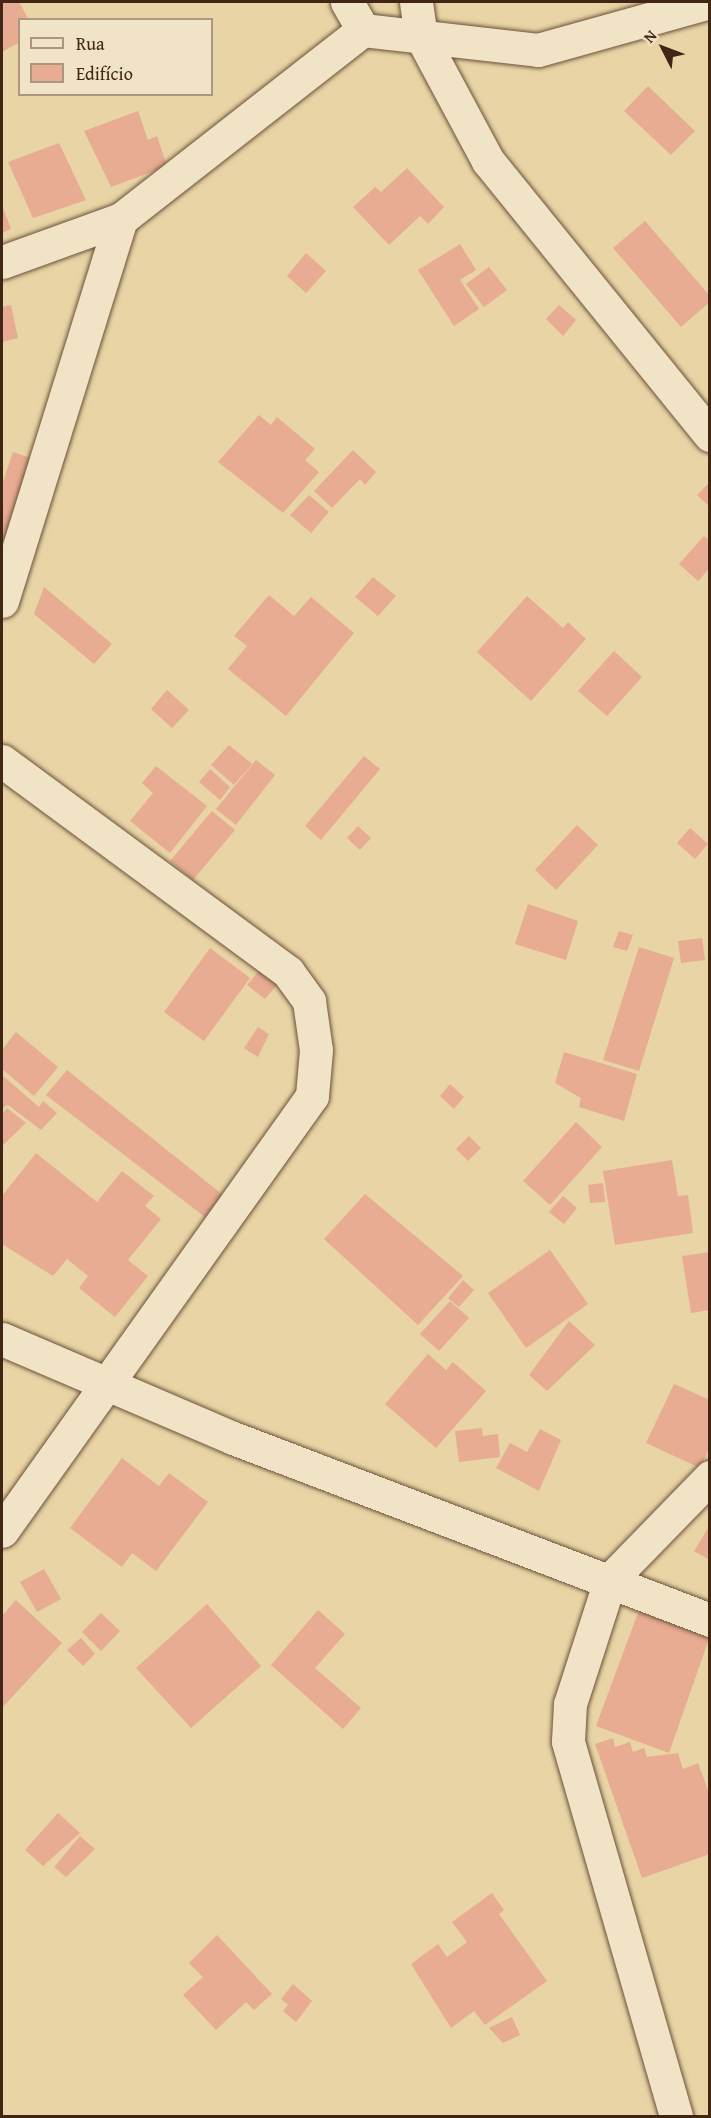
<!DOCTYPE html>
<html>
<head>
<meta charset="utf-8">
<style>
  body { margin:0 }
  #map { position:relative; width:711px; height:2118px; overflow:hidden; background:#e9d4a6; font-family:"Gentium Book Plus",serif }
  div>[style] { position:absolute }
  .building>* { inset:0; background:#e7ac91 }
  .roads { filter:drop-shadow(0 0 2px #6b5239) drop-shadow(0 0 2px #6b5239) }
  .street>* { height:33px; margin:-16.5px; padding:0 16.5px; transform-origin:16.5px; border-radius:16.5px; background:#f1e3c5 }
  span { translate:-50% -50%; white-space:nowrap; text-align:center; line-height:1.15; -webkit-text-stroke:5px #f1e3c5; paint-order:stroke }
  .frame { position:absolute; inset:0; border:3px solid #412615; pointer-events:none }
  .legend { position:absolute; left:18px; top:18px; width:195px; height:78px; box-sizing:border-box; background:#f1e3c5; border:2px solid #ab977f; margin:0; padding:8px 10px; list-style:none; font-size:18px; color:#412615 }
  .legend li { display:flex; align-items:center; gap:12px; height:30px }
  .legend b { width:30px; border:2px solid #ab977f }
  .north { position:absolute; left:633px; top:18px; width:60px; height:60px; -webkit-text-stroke:4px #f1e3c5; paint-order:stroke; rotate:312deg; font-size:16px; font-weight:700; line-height:24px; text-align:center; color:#412615 }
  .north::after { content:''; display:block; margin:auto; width:21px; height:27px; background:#412615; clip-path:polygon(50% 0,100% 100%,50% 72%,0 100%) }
</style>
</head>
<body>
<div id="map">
  <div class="building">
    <i style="clip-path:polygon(2px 2px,19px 2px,29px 20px,20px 20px,20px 42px,2px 52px)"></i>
    <i style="clip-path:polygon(648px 86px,695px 131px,671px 155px,624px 111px)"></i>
    <i style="clip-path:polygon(138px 111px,148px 140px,157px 136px,167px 166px,111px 187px,84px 131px)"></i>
    <i style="clip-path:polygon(59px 143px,86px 200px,33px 218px,8px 162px)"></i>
    <i style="clip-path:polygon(407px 168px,444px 207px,428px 224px,420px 216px,389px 245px,353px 207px,375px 187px,381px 192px)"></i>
    <i style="clip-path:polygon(2px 205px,11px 229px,2px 233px)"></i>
    <i style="clip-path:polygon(645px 221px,710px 296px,710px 302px,681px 327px,613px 248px)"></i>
    <i style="clip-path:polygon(460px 244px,476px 270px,460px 280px,479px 309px,454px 326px,418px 270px)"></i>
    <i style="clip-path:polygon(306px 253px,326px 271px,306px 293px,287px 276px)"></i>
    <i style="clip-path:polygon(489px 267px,507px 290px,484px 307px,466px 284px)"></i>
    <i style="clip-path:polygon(11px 305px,18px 338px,2px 342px,2px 307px)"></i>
    <i style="clip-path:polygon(559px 305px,576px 320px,563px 336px,546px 319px)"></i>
    <i style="clip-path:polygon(259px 415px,271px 425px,277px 417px,315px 449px,305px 460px,319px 472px,283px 513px,218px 462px)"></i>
    <i style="clip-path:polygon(353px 450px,376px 472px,365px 485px,360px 479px,332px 508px,314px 491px)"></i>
    <i style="clip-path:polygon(13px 452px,45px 463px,16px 544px,2px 539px,2px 485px)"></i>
    <i style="clip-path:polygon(710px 482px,710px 507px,697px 495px)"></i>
    <i style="clip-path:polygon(309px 495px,329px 512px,311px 533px,290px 515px)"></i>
    <i style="clip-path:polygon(704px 536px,710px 541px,710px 568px,698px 581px,679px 564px)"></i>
    <i style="clip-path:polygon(373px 577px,396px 596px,378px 616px,355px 597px)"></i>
    <i style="clip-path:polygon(44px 587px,112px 644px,94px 664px,34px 614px)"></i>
    <i style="clip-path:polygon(269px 595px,294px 616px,311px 597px,354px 633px,286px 716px,228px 669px,247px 646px,234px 636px)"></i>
    <i style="clip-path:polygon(527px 596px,563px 628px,568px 622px,586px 639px,531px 701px,477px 652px)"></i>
    <i style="clip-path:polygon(614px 651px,642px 677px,607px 716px,578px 691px)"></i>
    <i style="clip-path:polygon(167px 690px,189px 710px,172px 728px,151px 709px)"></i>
    <i style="clip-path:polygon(229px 745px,252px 764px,234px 785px,211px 765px)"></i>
    <i style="clip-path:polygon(364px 756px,380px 769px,321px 840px,305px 826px)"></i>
    <i style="clip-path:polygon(256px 760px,275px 775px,236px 825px,216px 809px)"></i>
    <i style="clip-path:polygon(156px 766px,207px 806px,170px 853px,130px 821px,153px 793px,142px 783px)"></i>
    <i style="clip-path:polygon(210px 769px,230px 787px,220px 800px,199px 782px)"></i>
    <i style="clip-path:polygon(212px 811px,235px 830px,193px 880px,170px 861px)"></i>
    <i style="clip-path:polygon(577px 825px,598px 845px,556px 890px,535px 870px)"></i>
    <i style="clip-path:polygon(358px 826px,371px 838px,360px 850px,347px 838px)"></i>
    <i style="clip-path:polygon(690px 828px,708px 844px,695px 859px,677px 843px)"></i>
    <i style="clip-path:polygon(528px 904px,578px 921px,566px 960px,515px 944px)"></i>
    <i style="clip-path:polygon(619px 931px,633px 935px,627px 951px,613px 947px)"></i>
    <i style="clip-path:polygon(702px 938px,705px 960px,681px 963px,678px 941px)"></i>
    <i style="clip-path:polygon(639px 947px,674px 958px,639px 1071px,603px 1060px)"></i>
    <i style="clip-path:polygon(210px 948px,250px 978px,204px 1041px,164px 1012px)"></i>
    <i style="clip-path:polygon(263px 966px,281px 980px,265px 999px,247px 985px)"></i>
    <i style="clip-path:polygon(258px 1027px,269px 1034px,258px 1057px,244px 1048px)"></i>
    <i style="clip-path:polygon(16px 1032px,58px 1067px,34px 1096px,2px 1069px,2px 1050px)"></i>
    <i style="clip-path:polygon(564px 1052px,637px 1074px,624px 1121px,579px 1107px,581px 1098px,555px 1083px)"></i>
    <i style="clip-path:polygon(67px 1070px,223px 1195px,205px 1217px,46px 1095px)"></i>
    <i style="clip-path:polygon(2px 1075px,39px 1107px,43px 1101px,57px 1113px,41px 1130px,8px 1105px,2px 1108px)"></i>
    <i style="clip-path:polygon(450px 1084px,464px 1097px,454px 1109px,440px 1096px)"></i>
    <i style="clip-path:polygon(7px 1108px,26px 1123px,2px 1146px,2px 1114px)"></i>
    <i style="clip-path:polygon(576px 1122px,602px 1147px,550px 1205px,523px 1181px)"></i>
    <i style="clip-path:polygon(469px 1136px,481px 1148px,468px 1161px,456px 1149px)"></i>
    <i style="clip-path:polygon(36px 1153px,97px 1202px,122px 1171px,154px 1196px,145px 1206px,161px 1219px,128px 1260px,148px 1276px,115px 1317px,79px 1288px,88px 1276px,67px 1259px,53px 1276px,2px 1244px,2px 1196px)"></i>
    <i style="clip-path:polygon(672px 1160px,678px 1196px,688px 1195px,693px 1233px,615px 1245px,603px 1171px)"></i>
    <i style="clip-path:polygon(603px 1183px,605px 1202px,590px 1203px,588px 1185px)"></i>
    <i style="clip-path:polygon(365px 1194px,463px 1276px,418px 1325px,324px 1239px)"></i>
    <i style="clip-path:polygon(563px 1196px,577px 1208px,564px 1224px,549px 1212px)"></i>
    <i style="clip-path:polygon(550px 1250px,588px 1304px,526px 1348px,488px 1293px)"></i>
    <i style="clip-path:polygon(710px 1252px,710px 1310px,691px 1313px,682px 1256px)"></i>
    <i style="clip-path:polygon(463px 1280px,474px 1290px,459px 1307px,448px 1298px)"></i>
    <i style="clip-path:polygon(450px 1301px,469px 1318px,439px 1351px,420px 1334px)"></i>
    <i style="clip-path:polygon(569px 1321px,595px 1345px,547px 1391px,529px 1375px)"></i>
    <i style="clip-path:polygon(428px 1354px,446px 1370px,453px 1362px,486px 1391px,436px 1448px,385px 1404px)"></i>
    <i style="clip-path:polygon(674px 1384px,710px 1400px,710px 1447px,700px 1468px,646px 1443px)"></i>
    <i style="clip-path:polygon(482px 1428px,483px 1436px,498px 1434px,500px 1457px,459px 1462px,455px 1431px)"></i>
    <i style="clip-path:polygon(540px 1429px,561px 1440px,539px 1491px,496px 1468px,510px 1443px,527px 1452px)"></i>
    <i style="clip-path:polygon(122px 1458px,159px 1486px,169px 1473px,208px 1502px,156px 1571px,132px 1553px,122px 1567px,70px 1528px)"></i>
    <i style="clip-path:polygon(710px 1525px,710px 1560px,694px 1551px)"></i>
    <i style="clip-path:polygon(44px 1569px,61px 1599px,37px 1612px,20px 1582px)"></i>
    <i style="clip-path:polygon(16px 1600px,62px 1643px,2px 1708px,2px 1616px)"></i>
    <i style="clip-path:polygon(207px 1604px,261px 1666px,191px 1728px,136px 1668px)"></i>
    <i style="clip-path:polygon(318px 1610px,345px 1634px,315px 1668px,361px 1708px,343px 1729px,271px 1665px)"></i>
    <i style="clip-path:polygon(639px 1610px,710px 1636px,669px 1753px,596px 1726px)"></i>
    <i style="clip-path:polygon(101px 1613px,120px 1631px,101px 1651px,82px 1632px)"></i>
    <i style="clip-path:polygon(81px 1638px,95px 1654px,83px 1666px,67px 1650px)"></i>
    <i style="clip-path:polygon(613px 1738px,615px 1747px,630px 1742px,633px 1752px,644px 1748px,647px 1757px,678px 1753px,683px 1769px,698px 1763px,710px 1796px,710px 1854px,642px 1878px,595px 1744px)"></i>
    <i style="clip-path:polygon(58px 1813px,80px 1833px,43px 1866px,25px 1850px)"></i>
    <i style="clip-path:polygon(80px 1836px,95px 1849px,66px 1877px,54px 1867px)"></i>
    <i style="clip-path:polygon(492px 1893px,504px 1910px,499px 1914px,547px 1981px,485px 2025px,474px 2011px,451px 2028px,411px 1964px,438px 1944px,447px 1957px,467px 1942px,452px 1922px)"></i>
    <i style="clip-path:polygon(217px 1935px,272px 1994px,254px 2010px,246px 2002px,216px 2030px,183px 1995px,203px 1977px,189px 1963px)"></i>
    <i style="clip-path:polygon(293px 1984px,312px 2001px,296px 2022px,283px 2011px,288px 2005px,281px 1999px)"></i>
    <i style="clip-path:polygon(512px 2017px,520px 2035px,503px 2043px,489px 2028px)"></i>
  </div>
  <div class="roads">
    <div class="street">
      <i style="left:347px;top:2px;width:32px;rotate:60deg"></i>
      <i style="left:363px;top:30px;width:176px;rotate:6.5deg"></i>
      <i style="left:538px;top:50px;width:179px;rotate:-15.6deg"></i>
      <i style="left:416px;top:2px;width:34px;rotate:82deg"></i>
      <i style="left:421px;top:36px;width:142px;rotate:61.8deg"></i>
      <i style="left:488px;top:161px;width:353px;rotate:51deg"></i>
      <i style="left:2px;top:262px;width:127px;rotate:-19.9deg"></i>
      <i style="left:121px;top:219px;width:307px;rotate:-38deg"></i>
      <i style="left:2px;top:601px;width:400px;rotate:-72.7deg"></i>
      <i style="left:2px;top:761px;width:355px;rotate:36.4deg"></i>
      <i style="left:288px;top:972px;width:36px;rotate:54deg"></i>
      <i style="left:309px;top:1001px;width:49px;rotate:81.9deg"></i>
      <i style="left:316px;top:1050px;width:46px;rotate:95deg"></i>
      <i style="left:312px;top:1096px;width:534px;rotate:125.48deg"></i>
      <i style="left:2px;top:1339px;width:251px;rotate:23.2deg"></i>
      <i style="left:233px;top:1438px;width:511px;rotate:20.88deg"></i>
      <i style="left:676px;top:2116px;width:390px;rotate:-106.1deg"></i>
      <i style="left:568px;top:1741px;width:37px;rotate:-87deg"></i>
      <i style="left:570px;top:1704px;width:130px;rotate:-72.1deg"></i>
      <i style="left:610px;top:1580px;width:144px;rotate:-45.8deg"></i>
    </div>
  </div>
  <div class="frame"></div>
  <ul class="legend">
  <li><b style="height:8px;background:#f1e3c5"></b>Rua</li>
  <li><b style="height:16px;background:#e7ac91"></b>Edifício</li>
  </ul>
  <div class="north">N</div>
</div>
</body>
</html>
